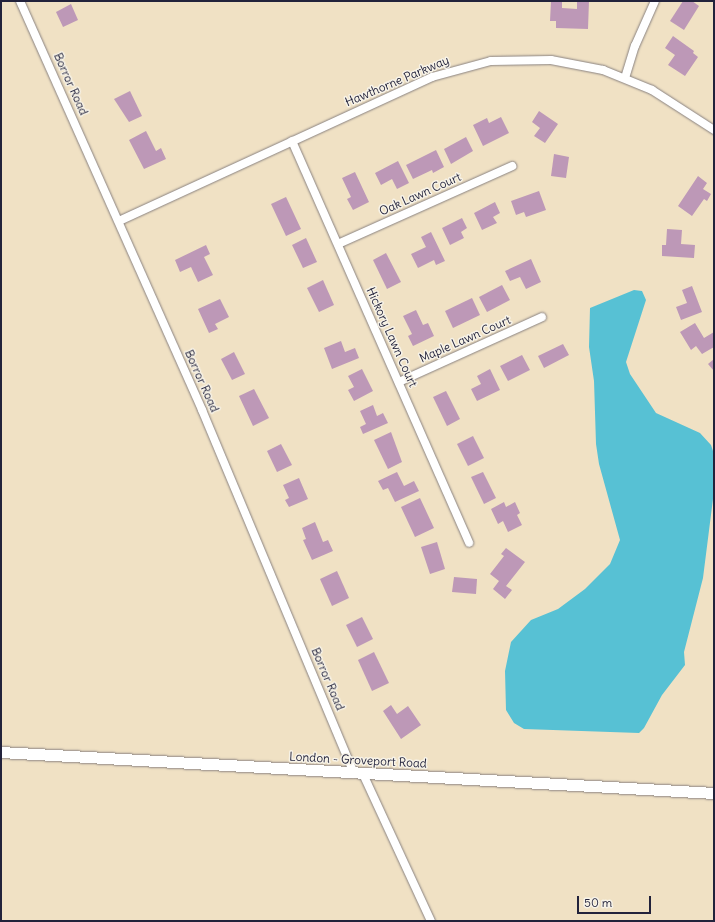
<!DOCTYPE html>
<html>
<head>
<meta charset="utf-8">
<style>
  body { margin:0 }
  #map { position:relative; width:715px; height:922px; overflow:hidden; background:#f0e1c4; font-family:Delius,sans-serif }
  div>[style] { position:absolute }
  .water>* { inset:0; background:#57c1d4 }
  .building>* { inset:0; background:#bd98b7 }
  .roads { filter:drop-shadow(0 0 1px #898280) drop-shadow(0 0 1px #898280) }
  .street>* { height:8px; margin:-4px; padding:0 4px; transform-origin:4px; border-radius:4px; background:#fff }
  .secondary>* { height:11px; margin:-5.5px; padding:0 5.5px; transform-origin:5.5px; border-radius:5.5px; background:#fff }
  span { translate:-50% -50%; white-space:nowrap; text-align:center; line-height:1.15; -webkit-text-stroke:3px #f7f3e8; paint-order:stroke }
  .street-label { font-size:12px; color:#22223b }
  .frame { position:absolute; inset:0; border:2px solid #22223b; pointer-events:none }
  .scale { position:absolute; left:577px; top:896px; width:74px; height:18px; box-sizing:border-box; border:2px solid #22223b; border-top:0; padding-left:5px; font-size:12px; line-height:14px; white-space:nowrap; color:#22223b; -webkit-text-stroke:3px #f7f3e8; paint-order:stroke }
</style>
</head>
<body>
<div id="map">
  <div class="water">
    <i style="clip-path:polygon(634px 290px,642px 291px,646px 300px,626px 362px,630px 374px,656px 413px,700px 433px,711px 445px,714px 454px,714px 491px,703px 578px,684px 652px,685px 665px,662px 695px,644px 728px,639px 733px,524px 729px,514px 723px,506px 710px,505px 671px,511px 642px,531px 620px,558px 609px,585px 589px,610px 564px,620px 540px,599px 464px,596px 444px,594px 381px,589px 347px,590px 308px)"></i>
  </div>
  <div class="building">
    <i style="clip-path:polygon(551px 1px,562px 1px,562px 8px,577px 9px,577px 1px,589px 1px,588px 29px,556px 28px,556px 21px,550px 21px)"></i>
    <i style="clip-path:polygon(683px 1px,692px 1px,699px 6px,684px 30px,670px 21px)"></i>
    <i style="clip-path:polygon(71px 4px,78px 20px,63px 27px,56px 12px)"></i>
    <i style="clip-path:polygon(673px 36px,694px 51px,693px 53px,698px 57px,685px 76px,668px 65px,675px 55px,665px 48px)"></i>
    <i style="clip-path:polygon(130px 91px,142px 116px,129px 122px,114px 99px)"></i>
    <i style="clip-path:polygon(539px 111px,558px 124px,545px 143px,534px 136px,540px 128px,532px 122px)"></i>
    <i style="clip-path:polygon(501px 117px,509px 133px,483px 146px,473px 125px,487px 118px,489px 123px)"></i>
    <i style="clip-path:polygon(146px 131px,156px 151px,161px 148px,166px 159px,144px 169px,129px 140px)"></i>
    <i style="clip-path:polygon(466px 137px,473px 151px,451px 164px,444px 149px)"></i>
    <i style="clip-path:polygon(436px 150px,444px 167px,433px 173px,432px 170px,413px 179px,406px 165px)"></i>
    <i style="clip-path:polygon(554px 154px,569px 157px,566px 178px,551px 176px)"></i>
    <i style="clip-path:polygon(398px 161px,409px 183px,397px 189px,392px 179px,381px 185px,375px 173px)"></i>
    <i style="clip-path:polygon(355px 172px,369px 202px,353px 210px,347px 199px,351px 197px,342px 178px)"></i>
    <i style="clip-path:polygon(698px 176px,707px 183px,703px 189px,711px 194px,707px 201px,704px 199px,692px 216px,678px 206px)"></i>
    <i style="clip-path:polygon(539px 191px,546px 210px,526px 217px,524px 212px,516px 215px,511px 201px)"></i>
    <i style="clip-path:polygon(286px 197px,301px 229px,286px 236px,271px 204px)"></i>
    <i style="clip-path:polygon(495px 202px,500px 213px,493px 217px,497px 223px,482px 230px,474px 213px)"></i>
    <i style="clip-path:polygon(462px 218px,467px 228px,461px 232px,464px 238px,450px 245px,442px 228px)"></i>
    <i style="clip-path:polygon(667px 229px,682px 230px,681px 244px,695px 245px,694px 258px,662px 256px,662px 245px,666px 245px)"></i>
    <i style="clip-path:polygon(431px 232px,445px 261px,436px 265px,434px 260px,418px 268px,411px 254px,426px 247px,421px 237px)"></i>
    <i style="clip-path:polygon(306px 238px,317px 262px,303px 268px,292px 245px)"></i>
    <i style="clip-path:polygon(206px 245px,210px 254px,204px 257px,213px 275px,198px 282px,191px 267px,180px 272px,175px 260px)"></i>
    <i style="clip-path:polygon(386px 253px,401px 282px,387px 289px,373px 260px)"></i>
    <i style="clip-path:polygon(531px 259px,541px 282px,526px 289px,520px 277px,510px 281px,505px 271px)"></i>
    <i style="clip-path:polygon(323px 280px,334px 305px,319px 312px,307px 288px)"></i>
    <i style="clip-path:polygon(502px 285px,510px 300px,487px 312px,479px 297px)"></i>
    <i style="clip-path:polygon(692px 286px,702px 312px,681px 320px,676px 307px,687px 303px,682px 290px)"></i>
    <i style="clip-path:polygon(472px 298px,480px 315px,453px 328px,445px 311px)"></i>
    <i style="clip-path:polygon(220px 299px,229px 317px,215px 324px,218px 329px,209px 333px,198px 309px)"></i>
    <i style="clip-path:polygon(416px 310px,423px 325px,428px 323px,434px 336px,413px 346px,408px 336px,412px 334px,403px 316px)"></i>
    <i style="clip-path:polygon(695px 323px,704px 338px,714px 332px,714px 347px,702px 354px,696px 346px,691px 350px,680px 332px)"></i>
    <i style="clip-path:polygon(341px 341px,345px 352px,355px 348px,359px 358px,332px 369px,324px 348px)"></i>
    <i style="clip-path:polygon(563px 344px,569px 355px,544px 368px,538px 356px)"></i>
    <i style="clip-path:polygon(234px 352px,245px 374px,232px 380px,221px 359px)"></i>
    <i style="clip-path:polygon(522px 355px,530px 370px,508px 381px,500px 366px)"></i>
    <i style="clip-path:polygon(714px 359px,714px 371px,708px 364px)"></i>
    <i style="clip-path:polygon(362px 369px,373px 391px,354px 401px,348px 390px,354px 387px,348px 376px)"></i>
    <i style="clip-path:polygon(490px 369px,500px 390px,477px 401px,471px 389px,481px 384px,477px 376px)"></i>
    <i style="clip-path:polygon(254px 389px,269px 418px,253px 426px,239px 396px)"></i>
    <i style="clip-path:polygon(446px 391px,460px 419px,447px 426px,433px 397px)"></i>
    <i style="clip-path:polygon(373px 405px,377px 416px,383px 413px,388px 423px,363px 434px,360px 427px,366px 424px,360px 411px)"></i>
    <i style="clip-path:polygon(391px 432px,402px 462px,388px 469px,374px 440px)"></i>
    <i style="clip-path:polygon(473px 436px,484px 458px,468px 466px,457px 444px)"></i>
    <i style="clip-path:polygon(281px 444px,292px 465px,277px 472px,267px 451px)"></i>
    <i style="clip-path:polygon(397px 472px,404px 486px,414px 481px,419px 491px,395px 502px,388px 488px,383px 490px,378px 481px)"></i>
    <i style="clip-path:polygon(483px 472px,496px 498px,484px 504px,471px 477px)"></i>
    <i style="clip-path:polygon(299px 478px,308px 499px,289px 507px,285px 500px,289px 498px,283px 485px)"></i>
    <i style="clip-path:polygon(420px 498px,434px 528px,415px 537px,401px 507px)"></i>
    <i style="clip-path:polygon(504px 502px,506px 507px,515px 502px,520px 513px,517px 515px,522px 525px,508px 532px,503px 521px,498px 524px,491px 509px)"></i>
    <i style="clip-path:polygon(315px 522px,323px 542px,328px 540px,333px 551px,312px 560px,303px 540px,306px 539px,302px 528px)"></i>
    <i style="clip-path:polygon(437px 542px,445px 569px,430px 574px,421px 547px)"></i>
    <i style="clip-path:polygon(506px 548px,525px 562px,506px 586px,512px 590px,505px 599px,493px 589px,499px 581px,490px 574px,504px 556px,501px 554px)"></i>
    <i style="clip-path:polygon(337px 571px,349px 598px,332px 606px,320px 579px)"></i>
    <i style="clip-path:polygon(454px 577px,477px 579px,476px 594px,452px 592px)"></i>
    <i style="clip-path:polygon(362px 617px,373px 639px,357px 647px,346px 625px)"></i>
    <i style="clip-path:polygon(374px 652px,389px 683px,372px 691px,358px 660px)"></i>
    <i style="clip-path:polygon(391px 705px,397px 714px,408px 706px,421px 725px,401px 739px,383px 711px)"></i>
  </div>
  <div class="roads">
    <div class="street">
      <i style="left:20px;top:1px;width:448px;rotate:66deg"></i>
      <i style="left:202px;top:410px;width:394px;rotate:67.3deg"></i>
      <i style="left:625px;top:78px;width:34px;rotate:-73deg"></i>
      <i style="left:635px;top:46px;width:49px;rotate:-66deg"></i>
      <i style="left:292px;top:141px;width:439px;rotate:66.2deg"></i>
      <i style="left:119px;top:221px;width:345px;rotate:-24.7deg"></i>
      <i style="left:432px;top:77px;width:61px;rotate:-15.2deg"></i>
      <i style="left:491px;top:61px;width:60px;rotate:-1deg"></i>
      <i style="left:551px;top:60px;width:53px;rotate:10.9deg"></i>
      <i style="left:603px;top:70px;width:53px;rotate:22.2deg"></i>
      <i style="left:652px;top:90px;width:74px;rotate:32.8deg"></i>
      <i style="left:338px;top:244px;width:191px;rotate:-24.1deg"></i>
      <i style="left:399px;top:382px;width:157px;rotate:-24.4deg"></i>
      <i style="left:363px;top:774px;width:162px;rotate:65.2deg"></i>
    </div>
    <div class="secondary">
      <i style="left:1px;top:752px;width:714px;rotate:3.29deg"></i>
    </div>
  </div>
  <div class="street-label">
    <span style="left:397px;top:81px;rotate:-23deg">Hawthorne Parkway</span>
    <span style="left:71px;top:84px;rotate:66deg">Borror Road</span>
    <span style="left:420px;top:194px;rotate:-24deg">Oak Lawn Court</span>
    <span style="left:392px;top:337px;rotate:66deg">Hickory Lawn Court</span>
    <span style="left:465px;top:339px;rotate:-24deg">Maple Lawn Court</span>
    <span style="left:202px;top:381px;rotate:66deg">Borror Road</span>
    <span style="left:328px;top:679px;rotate:67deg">Borror Road</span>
    <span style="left:358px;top:760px;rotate:3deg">London - Groveport Road</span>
  </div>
  <div class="frame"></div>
  <div class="scale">50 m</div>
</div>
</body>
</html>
